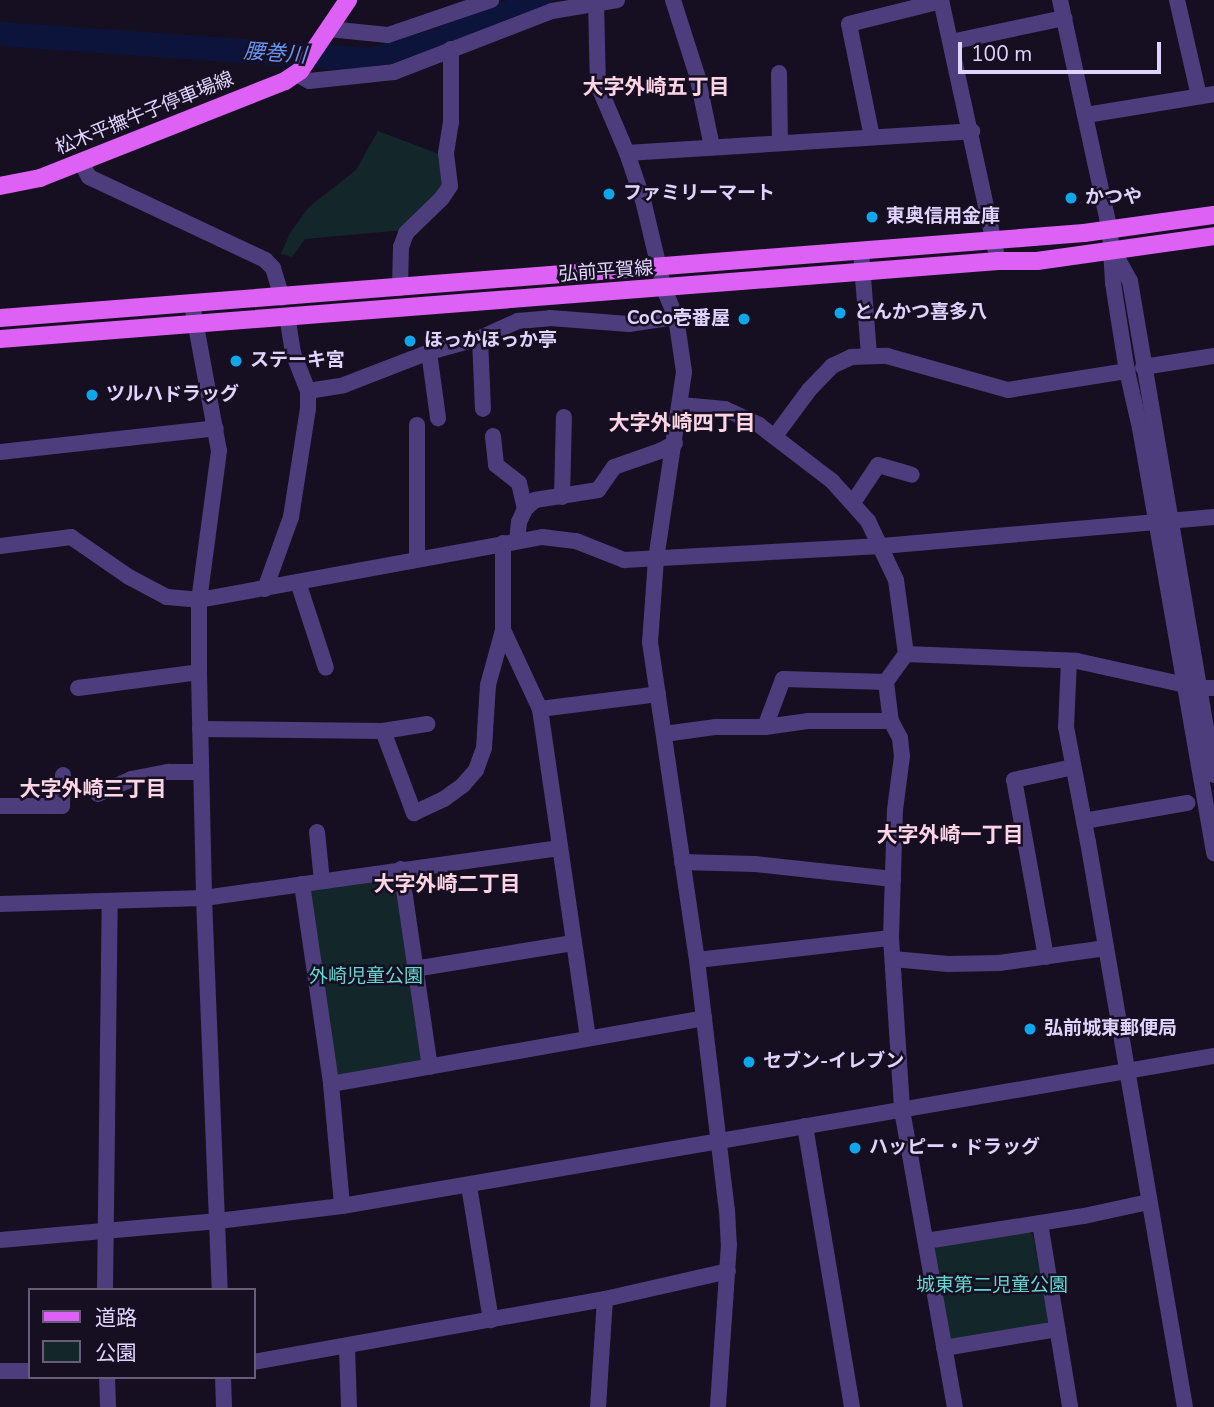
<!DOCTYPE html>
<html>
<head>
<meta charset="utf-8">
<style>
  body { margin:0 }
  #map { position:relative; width:1214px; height:1407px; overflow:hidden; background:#160f21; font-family:"Nunito Sans","Noto Sans JP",sans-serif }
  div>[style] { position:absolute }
  .green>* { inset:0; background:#13272b }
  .river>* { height:24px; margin:-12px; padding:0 12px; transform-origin:12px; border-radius:12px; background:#0d143c }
  .minor>* { height:16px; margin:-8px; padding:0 8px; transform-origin:8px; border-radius:8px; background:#4d3d7d }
  .major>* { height:18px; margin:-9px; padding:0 9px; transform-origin:9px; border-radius:9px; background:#dc61f4 }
  .dots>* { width:19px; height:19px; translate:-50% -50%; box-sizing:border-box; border:4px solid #160f21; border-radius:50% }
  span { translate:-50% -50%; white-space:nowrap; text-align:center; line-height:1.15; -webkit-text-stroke:5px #160f21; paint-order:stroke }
  .street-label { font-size:19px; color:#e0d3fc }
  .poi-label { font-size:19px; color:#e0d3fc; font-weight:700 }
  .left { translate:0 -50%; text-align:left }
  .right { translate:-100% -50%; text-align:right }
  .park-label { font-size:19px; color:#64d7d2 }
  .water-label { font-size:21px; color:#6896f4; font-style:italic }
  .neighbourhood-label { font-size:21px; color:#fcd4e5; font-weight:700 }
  .legend { position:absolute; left:28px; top:1288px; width:228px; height:91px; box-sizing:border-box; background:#160f21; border:2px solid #675d79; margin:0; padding:9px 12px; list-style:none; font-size:21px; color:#e0d3fc }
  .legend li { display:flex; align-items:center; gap:14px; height:35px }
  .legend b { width:35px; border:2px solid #675d79 }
  .scale { position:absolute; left:958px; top:42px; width:203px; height:32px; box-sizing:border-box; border:4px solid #e0d3fc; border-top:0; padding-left:9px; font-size:21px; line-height:24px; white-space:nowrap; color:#e0d3fc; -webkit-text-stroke:5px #160f21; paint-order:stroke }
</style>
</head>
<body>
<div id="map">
  <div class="green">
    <i style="clip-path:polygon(378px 131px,439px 154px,447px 170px,437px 196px,404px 230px,305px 239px,292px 257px,281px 254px,290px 233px,309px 207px,356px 170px)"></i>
    <i style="clip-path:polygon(395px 877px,422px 1064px,337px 1076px,309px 890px)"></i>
    <i style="clip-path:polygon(1027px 1231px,1033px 1235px,1049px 1319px,1045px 1327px,956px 1342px,948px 1338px,934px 1249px,939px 1245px)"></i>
  </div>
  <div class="river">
    <i style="left:0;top:34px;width:372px;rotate:4deg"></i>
    <i style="left:371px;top:60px;width:68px;rotate:-16.3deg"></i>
    <i style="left:436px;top:41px;width:112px;rotate:-21.5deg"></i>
  </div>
  <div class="minor">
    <i style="left:596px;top:0;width:85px;rotate:88.7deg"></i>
    <i style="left:598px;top:85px;width:74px;rotate:66.9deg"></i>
    <i style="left:627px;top:153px;width:50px;rotate:71.2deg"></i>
    <i style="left:643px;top:200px;width:91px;rotate:76.7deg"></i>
    <i style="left:664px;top:289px;width:30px;rotate:67deg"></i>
    <i style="left:676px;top:317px;width:56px;rotate:81.7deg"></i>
    <i style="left:684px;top:372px;width:189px;rotate:98.5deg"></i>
    <i style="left:656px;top:559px;width:83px;rotate:94.1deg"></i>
    <i style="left:650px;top:642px;width:321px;rotate:81.6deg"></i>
    <i style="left:697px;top:960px;width:252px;rotate:83.2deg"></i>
    <i style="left:727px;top:1210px;width:34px;rotate:87deg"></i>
    <i style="left:729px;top:1244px;width:163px;rotate:93.9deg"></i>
    <i style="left:673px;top:0;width:79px;rotate:72.3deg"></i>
    <i style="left:697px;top:75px;width:74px;rotate:78.2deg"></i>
    <i style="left:941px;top:0;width:267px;rotate:77.7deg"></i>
    <i style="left:1060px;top:0;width:236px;rotate:77.8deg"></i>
    <i style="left:1110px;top:231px;width:52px;rotate:86.7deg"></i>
    <i style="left:1113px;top:283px;width:89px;rotate:81deg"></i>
    <i style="left:1127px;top:371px;width:58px;rotate:77.2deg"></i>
    <i style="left:1140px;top:428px;width:432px;rotate:80.1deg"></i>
    <i style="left:1177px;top:0;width:98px;rotate:77.1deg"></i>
    <i style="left:329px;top:29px;width:59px;rotate:5.8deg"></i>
    <i style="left:388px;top:35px;width:109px;rotate:-18.8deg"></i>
    <i style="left:951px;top:42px;width:116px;rotate:-12deg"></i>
    <i style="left:779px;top:73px;width:70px;rotate:89.2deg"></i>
    <i style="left:296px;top:74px;width:15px;rotate:28deg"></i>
    <i style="left:309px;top:81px;width:85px;rotate:-6deg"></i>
    <i style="left:394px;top:72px;width:169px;rotate:-21.1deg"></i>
    <i style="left:552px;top:11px;width:66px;rotate:-9.6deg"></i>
    <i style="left:1086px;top:115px;width:130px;rotate:-9.3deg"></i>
    <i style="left:872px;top:137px;width:115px;rotate:-101.5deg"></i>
    <i style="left:849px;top:24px;width:95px;rotate:-14deg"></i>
    <i style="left:627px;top:153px;width:346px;rotate:-3.6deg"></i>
    <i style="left:81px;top:162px;width:17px;rotate:62deg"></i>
    <i style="left:89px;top:177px;width:195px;rotate:25.2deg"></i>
    <i style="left:265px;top:260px;width:11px;rotate:45deg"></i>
    <i style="left:273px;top:268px;width:31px;rotate:73deg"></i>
    <i style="left:861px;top:251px;width:105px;rotate:85.6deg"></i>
    <i style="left:1115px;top:254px;width:31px;rotate:61deg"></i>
    <i style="left:1130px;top:281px;width:501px;rotate:80.35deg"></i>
    <i style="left:400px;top:288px;width:41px;rotate:-88.6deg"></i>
    <i style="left:401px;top:247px;width:15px;rotate:-70deg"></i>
    <i style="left:406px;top:233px;width:50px;rotate:-44.2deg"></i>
    <i style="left:442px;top:198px;width:14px;rotate:-56deg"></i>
    <i style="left:450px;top:186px;width:33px;rotate:-97deg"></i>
    <i style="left:446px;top:153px;width:31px;rotate:-81deg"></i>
    <i style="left:451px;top:122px;width:73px;rotate:-90deg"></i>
    <i style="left:192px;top:304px;width:149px;rotate:79.6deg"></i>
    <i style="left:219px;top:451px;width:150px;rotate:97.6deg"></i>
    <i style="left:199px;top:600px;width:74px;rotate:90deg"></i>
    <i style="left:199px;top:674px;width:224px;rotate:88.7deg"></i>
    <i style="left:204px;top:898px;width:392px;rotate:87.7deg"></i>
    <i style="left:480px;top:338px;width:71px;rotate:87.6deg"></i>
    <i style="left:429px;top:352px;width:67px;rotate:82.2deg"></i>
    <i style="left:1143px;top:367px;width:72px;rotate:-8.8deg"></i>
    <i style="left:308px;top:391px;width:36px;rotate:-9deg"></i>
    <i style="left:344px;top:385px;width:91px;rotate:-21.2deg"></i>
    <i style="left:429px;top:352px;width:53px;rotate:-15.4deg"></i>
    <i style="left:480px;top:338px;width:42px;rotate:-24.1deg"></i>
    <i style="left:518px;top:321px;width:32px;rotate:-5deg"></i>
    <i style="left:550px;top:318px;width:79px;rotate:4.3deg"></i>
    <i style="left:629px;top:324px;width:48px;rotate:-8.5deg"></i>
    <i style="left:681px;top:405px;width:44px;rotate:5.2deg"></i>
    <i style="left:725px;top:409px;width:38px;rotate:25deg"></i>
    <i style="left:759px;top:425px;width:92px;rotate:37.5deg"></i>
    <i style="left:832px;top:481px;width:54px;rotate:48deg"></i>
    <i style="left:868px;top:521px;width:65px;rotate:64.6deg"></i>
    <i style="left:896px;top:580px;width:75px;rotate:82.3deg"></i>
    <i style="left:906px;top:654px;width:34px;rotate:126deg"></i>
    <i style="left:886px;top:682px;width:39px;rotate:83deg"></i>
    <i style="left:891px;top:721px;width:19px;rotate:62deg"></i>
    <i style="left:900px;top:738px;width:18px;rotate:84deg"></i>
    <i style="left:902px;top:756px;width:54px;rotate:97.4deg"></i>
    <i style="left:895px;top:810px;width:128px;rotate:91.8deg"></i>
    <i style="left:891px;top:938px;width:172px;rotate:86.3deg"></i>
    <i style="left:902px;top:1110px;width:302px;rotate:79.9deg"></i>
    <i style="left:417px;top:425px;width:134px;rotate:90deg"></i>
    <i style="left:493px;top:436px;width:29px;rotate:84deg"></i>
    <i style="left:496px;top:465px;width:29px;rotate:38deg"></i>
    <i style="left:519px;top:483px;width:27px;rotate:77deg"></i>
    <i style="left:775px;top:436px;width:57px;rotate:-53.5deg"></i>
    <i style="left:809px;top:390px;width:33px;rotate:-46deg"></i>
    <i style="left:832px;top:366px;width:21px;rotate:-25deg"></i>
    <i style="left:851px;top:357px;width:36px;rotate:-2deg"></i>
    <i style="left:887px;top:356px;width:126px;rotate:15.7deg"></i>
    <i style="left:1008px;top:390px;width:121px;rotate:-9.1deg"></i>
    <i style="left:0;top:452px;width:217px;rotate:-6.3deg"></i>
    <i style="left:562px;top:497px;width:80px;rotate:-88.6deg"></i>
    <i style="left:854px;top:501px;width:43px;rotate:-56.3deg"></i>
    <i style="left:878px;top:465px;width:35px;rotate:16deg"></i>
    <i style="left:517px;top:541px;width:19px;rotate:-84deg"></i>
    <i style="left:519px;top:522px;width:14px;rotate:-65deg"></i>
    <i style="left:525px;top:509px;width:13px;rotate:-42deg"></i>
    <i style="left:535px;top:500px;width:64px;rotate:-9deg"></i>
    <i style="left:598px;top:490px;width:28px;rotate:-55deg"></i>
    <i style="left:614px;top:467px;width:49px;rotate:-19.2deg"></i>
    <i style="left:660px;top:451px;width:17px;rotate:-28deg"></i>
    <i style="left:0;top:546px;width:72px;rotate:-7.2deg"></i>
    <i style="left:71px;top:537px;width:70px;rotate:34.6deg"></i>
    <i style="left:129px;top:577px;width:43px;rotate:27.8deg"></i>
    <i style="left:167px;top:597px;width:32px;rotate:5deg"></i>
    <i style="left:199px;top:600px;width:349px;rotate:-10.4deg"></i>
    <i style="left:542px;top:537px;width:34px;rotate:7deg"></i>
    <i style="left:576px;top:541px;width:52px;rotate:21.6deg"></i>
    <i style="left:624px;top:560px;width:258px;rotate:-3.1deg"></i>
    <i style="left:882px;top:546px;width:333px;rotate:-5deg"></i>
    <i style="left:298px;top:582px;width:90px;rotate:72deg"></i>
    <i style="left:265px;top:589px;width:77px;rotate:-70.1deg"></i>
    <i style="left:291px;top:517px;width:109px;rotate:-81.1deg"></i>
    <i style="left:308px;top:409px;width:18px;rotate:-90deg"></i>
    <i style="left:308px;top:391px;width:41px;rotate:-111.5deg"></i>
    <i style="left:293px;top:353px;width:36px;rotate:-99deg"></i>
    <i style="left:503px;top:630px;width:87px;rotate:64.9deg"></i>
    <i style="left:540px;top:709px;width:332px;rotate:81.7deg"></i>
    <i style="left:906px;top:654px;width:171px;rotate:2.3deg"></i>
    <i style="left:1077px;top:661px;width:125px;rotate:12.5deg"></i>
    <i style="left:1199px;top:688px;width:15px"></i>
    <i style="left:1069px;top:661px;width:66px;rotate:92.6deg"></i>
    <i style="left:1066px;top:727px;width:117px;rotate:79.2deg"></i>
    <i style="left:1088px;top:842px;width:573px;rotate:80.26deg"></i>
    <i style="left:78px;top:688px;width:122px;rotate:-7.5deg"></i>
    <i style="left:540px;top:709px;width:119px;rotate:-7.2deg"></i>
    <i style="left:765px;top:727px;width:43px;rotate:-7.9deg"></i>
    <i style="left:808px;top:721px;width:83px"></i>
    <i style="left:200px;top:729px;width:183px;rotate:0.6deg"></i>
    <i style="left:383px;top:731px;width:88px;rotate:69.3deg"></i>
    <i style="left:414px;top:813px;width:33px;rotate:-25deg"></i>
    <i style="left:444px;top:799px;width:24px;rotate:-36deg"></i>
    <i style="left:463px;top:785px;width:20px;rotate:-49deg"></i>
    <i style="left:476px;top:770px;width:23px;rotate:-70deg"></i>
    <i style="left:484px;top:748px;width:63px;rotate:-86.4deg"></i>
    <i style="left:488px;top:685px;width:57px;rotate:-74.7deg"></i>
    <i style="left:503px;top:630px;width:87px;rotate:-90deg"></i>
    <i style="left:383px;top:731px;width:45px;rotate:-9deg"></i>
    <i style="left:664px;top:734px;width:51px;rotate:-7.8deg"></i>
    <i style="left:715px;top:727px;width:50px"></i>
    <i style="left:765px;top:727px;width:51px;rotate:-69.4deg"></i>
    <i style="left:783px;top:679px;width:103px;rotate:1.7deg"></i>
    <i style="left:98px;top:794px;width:36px;rotate:-24deg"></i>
    <i style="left:131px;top:779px;width:38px;rotate:-11deg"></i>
    <i style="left:168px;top:772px;width:33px"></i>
    <i style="left:0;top:806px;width:62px"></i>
    <i style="left:62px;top:806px;width:31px;rotate:-88deg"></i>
    <i style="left:1084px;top:821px;width:105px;rotate:-9.9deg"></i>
    <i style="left:317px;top:832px;width:49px;rotate:84.2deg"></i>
    <i style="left:682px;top:862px;width:73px;rotate:1.6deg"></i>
    <i style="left:755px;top:864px;width:139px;rotate:6.2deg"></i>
    <i style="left:401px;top:869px;width:200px;rotate:81.7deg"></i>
    <i style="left:302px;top:884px;width:202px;rotate:81.7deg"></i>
    <i style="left:331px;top:1084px;width:122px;rotate:84.8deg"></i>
    <i style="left:0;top:904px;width:204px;rotate:-1.7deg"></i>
    <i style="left:204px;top:898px;width:359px;rotate:-8deg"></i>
    <i style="left:1046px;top:957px;width:180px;rotate:-100.2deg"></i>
    <i style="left:1014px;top:780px;width:60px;rotate:-12.4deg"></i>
    <i style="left:893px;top:959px;width:55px;rotate:5.2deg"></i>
    <i style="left:948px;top:964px;width:51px;rotate:-1.1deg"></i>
    <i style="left:999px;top:963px;width:108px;rotate:-8deg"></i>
    <i style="left:697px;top:960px;width:195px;rotate:-6.5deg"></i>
    <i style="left:414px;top:969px;width:161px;rotate:-9.3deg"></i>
    <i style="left:331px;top:1084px;width:379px;rotate:-10deg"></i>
    <i style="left:805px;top:1126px;width:285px;rotate:80.5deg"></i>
    <i style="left:469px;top:1186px;width:136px;rotate:80.7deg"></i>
    <i style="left:1040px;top:1223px;width:186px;rotate:80.7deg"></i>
    <i style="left:0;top:1240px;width:219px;rotate:-5deg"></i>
    <i style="left:218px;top:1221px;width:125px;rotate:-6.9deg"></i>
    <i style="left:342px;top:1206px;width:885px;rotate:-9.76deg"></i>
    <i style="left:926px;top:1241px;width:160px;rotate:-9deg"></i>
    <i style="left:1084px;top:1216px;width:66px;rotate:-12.2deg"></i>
    <i style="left:105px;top:1290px;width:387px;rotate:-89.3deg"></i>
    <i style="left:347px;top:1347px;width:60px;rotate:88.1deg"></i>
    <i style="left:944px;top:1348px;width:115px;rotate:-9.5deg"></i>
    <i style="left:254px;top:1362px;width:357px;rotate:-10.2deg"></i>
    <i style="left:605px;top:1299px;width:126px;rotate:-12.8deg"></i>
    <i style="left:0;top:1371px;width:30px"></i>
    <i style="left:107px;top:1377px;width:30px;rotate:88deg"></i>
    <i style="left:223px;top:1377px;width:30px;rotate:88deg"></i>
    <i style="left:598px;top:1407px;width:108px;rotate:-86.3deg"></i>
  </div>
  <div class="major">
    <i style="left:0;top:186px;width:41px;rotate:-11.3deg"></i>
    <i style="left:40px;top:178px;width:264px;rotate:-21.6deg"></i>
    <i style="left:285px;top:81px;width:18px;rotate:-34deg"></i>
    <i style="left:300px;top:71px;width:86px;rotate:-55.9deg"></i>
    <i style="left:0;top:318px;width:1087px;rotate:-4.48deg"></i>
    <i style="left:1084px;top:233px;width:131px;rotate:-7.9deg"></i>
    <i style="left:0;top:339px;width:1001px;rotate:-4.47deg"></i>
    <i style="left:998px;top:261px;width:39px"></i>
    <i style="left:1037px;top:261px;width:179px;rotate:-8deg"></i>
  </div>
  <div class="dots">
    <i style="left:609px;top:194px;background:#10a7ea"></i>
    <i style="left:1071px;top:198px;background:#10a7ea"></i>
    <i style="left:872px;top:217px;background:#10a7ea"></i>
    <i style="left:840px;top:313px;background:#10a7ea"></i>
    <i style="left:744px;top:319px;background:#10a7ea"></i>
    <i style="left:410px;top:341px;background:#10a7ea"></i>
    <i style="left:236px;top:361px;background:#10a7ea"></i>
    <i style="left:92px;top:395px;background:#10a7ea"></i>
    <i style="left:1030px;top:1029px;background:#10a7ea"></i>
    <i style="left:749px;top:1062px;background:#10a7ea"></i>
    <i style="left:855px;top:1148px;background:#10a7ea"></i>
  </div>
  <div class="street-label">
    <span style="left:145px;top:114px;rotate:-22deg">松木平撫牛子停車場線</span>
    <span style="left:606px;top:272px;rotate:-4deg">弘前平賀線</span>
  </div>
  <div class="poi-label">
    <span class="left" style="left:623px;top:194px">ファミリーマート</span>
    <span class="left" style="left:1085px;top:198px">かつや</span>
    <span class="left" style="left:886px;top:217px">東奥信用金庫</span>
    <span class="left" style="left:854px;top:313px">とんかつ喜多八</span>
    <span class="right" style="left:730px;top:319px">CoCo壱番屋</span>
    <span class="left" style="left:424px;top:341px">ほっかほっか亭</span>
    <span class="left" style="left:250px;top:361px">ステーキ宮</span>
    <span class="left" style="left:106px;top:395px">ツルハドラッグ</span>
    <span class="left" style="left:1044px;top:1029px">弘前城東郵便局</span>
    <span class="left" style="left:763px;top:1062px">セブン-イレブン</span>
    <span class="left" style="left:869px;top:1148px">ハッピー・ドラッグ</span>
  </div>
  <div class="park-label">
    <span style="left:366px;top:977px">外崎児童公園</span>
    <span style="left:992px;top:1286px">城東第二児童公園</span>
  </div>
  <div class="water-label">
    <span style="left:275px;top:53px;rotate:4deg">腰巻川</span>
  </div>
  <div class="neighbourhood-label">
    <span style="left:656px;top:87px">大字外崎五丁目</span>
    <span style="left:682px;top:423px">大字外崎四丁目</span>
    <span style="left:93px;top:789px">大字外崎三丁目</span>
    <span style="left:950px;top:835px">大字外崎一丁目</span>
    <span style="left:447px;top:884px">大字外崎二丁目</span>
  </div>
  <ul class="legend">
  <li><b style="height:9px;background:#dc61f4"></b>道路</li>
  <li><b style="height:19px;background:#13272b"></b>公園</li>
  </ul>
  <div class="scale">100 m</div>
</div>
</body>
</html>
